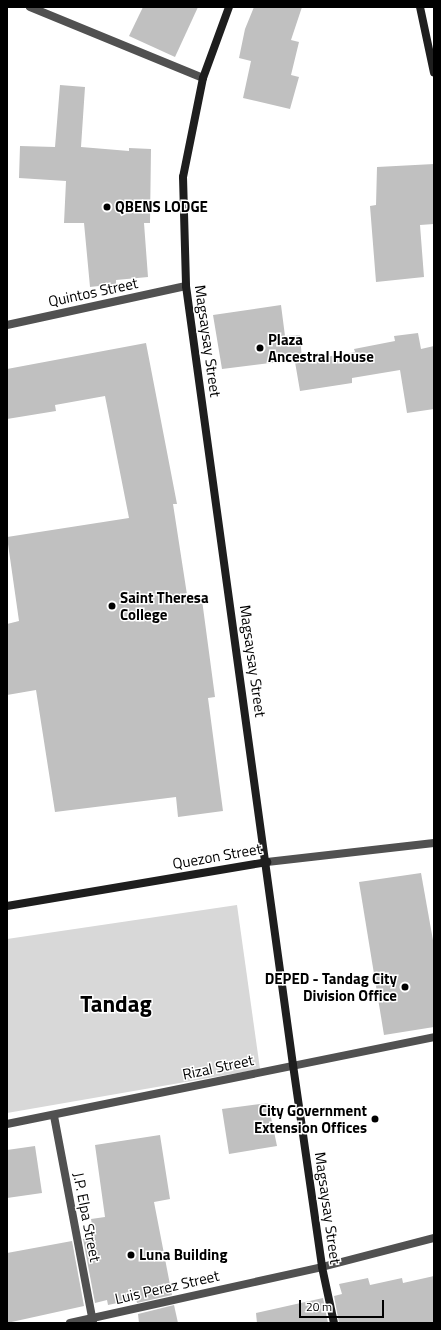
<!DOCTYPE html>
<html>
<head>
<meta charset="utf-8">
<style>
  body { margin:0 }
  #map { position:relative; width:441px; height:1330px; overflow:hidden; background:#fff; font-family:"Titillium Web",sans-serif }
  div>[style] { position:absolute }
  .green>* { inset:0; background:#d8d8d8 }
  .building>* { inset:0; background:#c0c0c0 }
  .street>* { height:8px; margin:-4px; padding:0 4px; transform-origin:4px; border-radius:4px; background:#515151 }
  .secondary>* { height:8px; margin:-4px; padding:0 4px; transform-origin:4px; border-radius:4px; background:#1e1e1e }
  .dots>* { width:11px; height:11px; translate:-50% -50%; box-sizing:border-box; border:2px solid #fff; border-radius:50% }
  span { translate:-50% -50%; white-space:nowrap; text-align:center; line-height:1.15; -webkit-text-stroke:3px #fff; paint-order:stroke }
  .poi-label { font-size:15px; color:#000; font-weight:700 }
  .left { translate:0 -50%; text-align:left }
  .right { translate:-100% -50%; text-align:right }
  .street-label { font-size:15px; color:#000 }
  .town-label { font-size:23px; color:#000; font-weight:700 }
  .frame { position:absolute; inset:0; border:8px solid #000; pointer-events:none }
  .scale { position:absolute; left:299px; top:1300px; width:85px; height:18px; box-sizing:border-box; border:2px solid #000; border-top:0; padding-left:5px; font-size:12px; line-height:14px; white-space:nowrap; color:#000; -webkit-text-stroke:3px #fff; paint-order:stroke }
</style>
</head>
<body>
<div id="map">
  <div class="green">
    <i style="clip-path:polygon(237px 905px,260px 1069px,7px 1113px,7px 939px)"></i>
  </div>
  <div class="building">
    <i style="clip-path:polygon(143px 7px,198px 7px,175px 57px,129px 36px)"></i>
    <i style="clip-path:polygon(254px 7px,302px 7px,291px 40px,299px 42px,291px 75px,299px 77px,290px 109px,243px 98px,251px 61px,239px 58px,245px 29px)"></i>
    <i style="clip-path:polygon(60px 85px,85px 87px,81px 147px,129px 151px,129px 148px,151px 149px,150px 223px,144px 223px,148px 277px,116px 280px,116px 284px,90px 287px,84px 223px,64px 223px,66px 181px,19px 178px,20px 146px,55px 147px)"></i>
    <i style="clip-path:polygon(434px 164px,434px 224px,420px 225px,424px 277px,376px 282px,370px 206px,376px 205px,377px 167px)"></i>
    <i style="clip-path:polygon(281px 305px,285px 336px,300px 335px,302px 359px,222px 369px,213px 315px)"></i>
    <i style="clip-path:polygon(418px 333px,421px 349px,434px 346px,434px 409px,407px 413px,400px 370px,352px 378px,352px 383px,300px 391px,295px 362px,355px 352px,354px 349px,395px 341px,394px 336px)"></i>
    <i style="clip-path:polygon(146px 343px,177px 504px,173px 504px,188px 601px,202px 600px,215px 697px,208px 698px,223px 811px,178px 817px,176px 797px,55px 812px,36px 690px,7px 695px,7px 624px,19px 621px,7px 537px,129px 518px,105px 396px,55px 405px,56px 411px,7px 419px,7px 369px)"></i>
    <i style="clip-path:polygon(421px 873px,434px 946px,434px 1027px,384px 1035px,359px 882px)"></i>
    <i style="clip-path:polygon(268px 1103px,277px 1146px,229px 1154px,222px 1109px)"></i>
    <i style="clip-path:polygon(160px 1135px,170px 1199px,154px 1202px,172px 1295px,137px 1303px,136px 1299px,108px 1305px,107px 1300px,95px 1303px,83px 1239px,94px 1237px,91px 1219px,105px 1217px,95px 1145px)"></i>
    <i style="clip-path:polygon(35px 1146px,42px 1193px,7px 1198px,7px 1150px)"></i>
    <i style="clip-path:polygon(72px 1241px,84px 1306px,7px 1323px,7px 1253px)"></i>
    <i style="clip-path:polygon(434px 1276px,434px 1323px,339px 1323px,334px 1296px,342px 1294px,339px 1284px,368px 1278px,370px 1285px,402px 1278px,403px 1283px)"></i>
    <i style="clip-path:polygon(323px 1298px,328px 1323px,257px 1323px,256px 1313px)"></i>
    <i style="clip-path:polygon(174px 1305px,178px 1323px,139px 1323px,138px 1314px)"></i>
  </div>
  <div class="street">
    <i style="left:30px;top:7px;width:187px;rotate:22.3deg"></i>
    <i style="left:7px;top:325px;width:183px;rotate:-12.3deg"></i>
    <i style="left:267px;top:862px;width:168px;rotate:-6.5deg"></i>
    <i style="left:54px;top:1116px;width:210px;rotate:79.3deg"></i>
    <i style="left:7px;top:1124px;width:436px;rotate:-11.5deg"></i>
    <i style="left:70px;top:1323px;width:258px;rotate:-12.5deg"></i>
    <i style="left:322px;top:1267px;width:116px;rotate:-14.5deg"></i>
  </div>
  <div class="secondary">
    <i style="left:229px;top:7px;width:76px;rotate:110.1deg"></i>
    <i style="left:203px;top:78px;width:101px;rotate:101.4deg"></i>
    <i style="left:183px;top:177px;width:109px;rotate:88.4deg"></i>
    <i style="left:186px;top:286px;width:786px;rotate:82.18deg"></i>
    <i style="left:293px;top:1065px;width:204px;rotate:81.8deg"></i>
    <i style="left:322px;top:1267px;width:57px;rotate:77.9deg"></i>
    <i style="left:420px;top:7px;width:67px;rotate:78deg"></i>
    <i style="left:7px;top:906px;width:264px;rotate:-9.6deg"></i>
  </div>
  <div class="dots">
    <i style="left:107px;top:207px;background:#000"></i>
    <i style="left:260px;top:348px;background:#000"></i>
    <i style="left:112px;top:606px;background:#000"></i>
    <i style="left:405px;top:987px;background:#000"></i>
    <i style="left:375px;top:1119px;background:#000"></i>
    <i style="left:131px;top:1255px;background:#000"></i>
  </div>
  <div class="poi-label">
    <span class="left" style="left:115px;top:207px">QBENS LODGE</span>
    <span class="left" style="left:268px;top:348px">Plaza<br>Ancestral House</span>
    <span class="left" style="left:120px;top:606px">Saint Theresa<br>College</span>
    <span class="right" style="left:397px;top:987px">DEPED - Tandag City<br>Division Office</span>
    <span class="right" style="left:367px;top:1119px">City Government<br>Extension Offices</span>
    <span class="left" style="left:139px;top:1255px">Luna Building</span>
  </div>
  <div class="street-label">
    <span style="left:93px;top:292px;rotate:-12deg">Quintos Street</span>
    <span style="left:208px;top:341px;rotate:82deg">Magsaysay Street</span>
    <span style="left:253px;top:661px;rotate:82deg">Magsaysay Street</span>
    <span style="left:217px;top:856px;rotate:-10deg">Quezon Street</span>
    <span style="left:218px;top:1067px;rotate:-12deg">Rizal Street</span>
    <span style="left:328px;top:1208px;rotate:82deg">Magsaysay Street</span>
    <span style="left:87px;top:1217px;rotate:79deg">J.P. Elpa Street</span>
    <span style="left:167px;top:1287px;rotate:-13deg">Luis Perez Street</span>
  </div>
  <div class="town-label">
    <span style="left:116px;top:1004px">Tandag</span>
  </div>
  <div class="frame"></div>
  <div class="scale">20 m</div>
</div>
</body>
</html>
